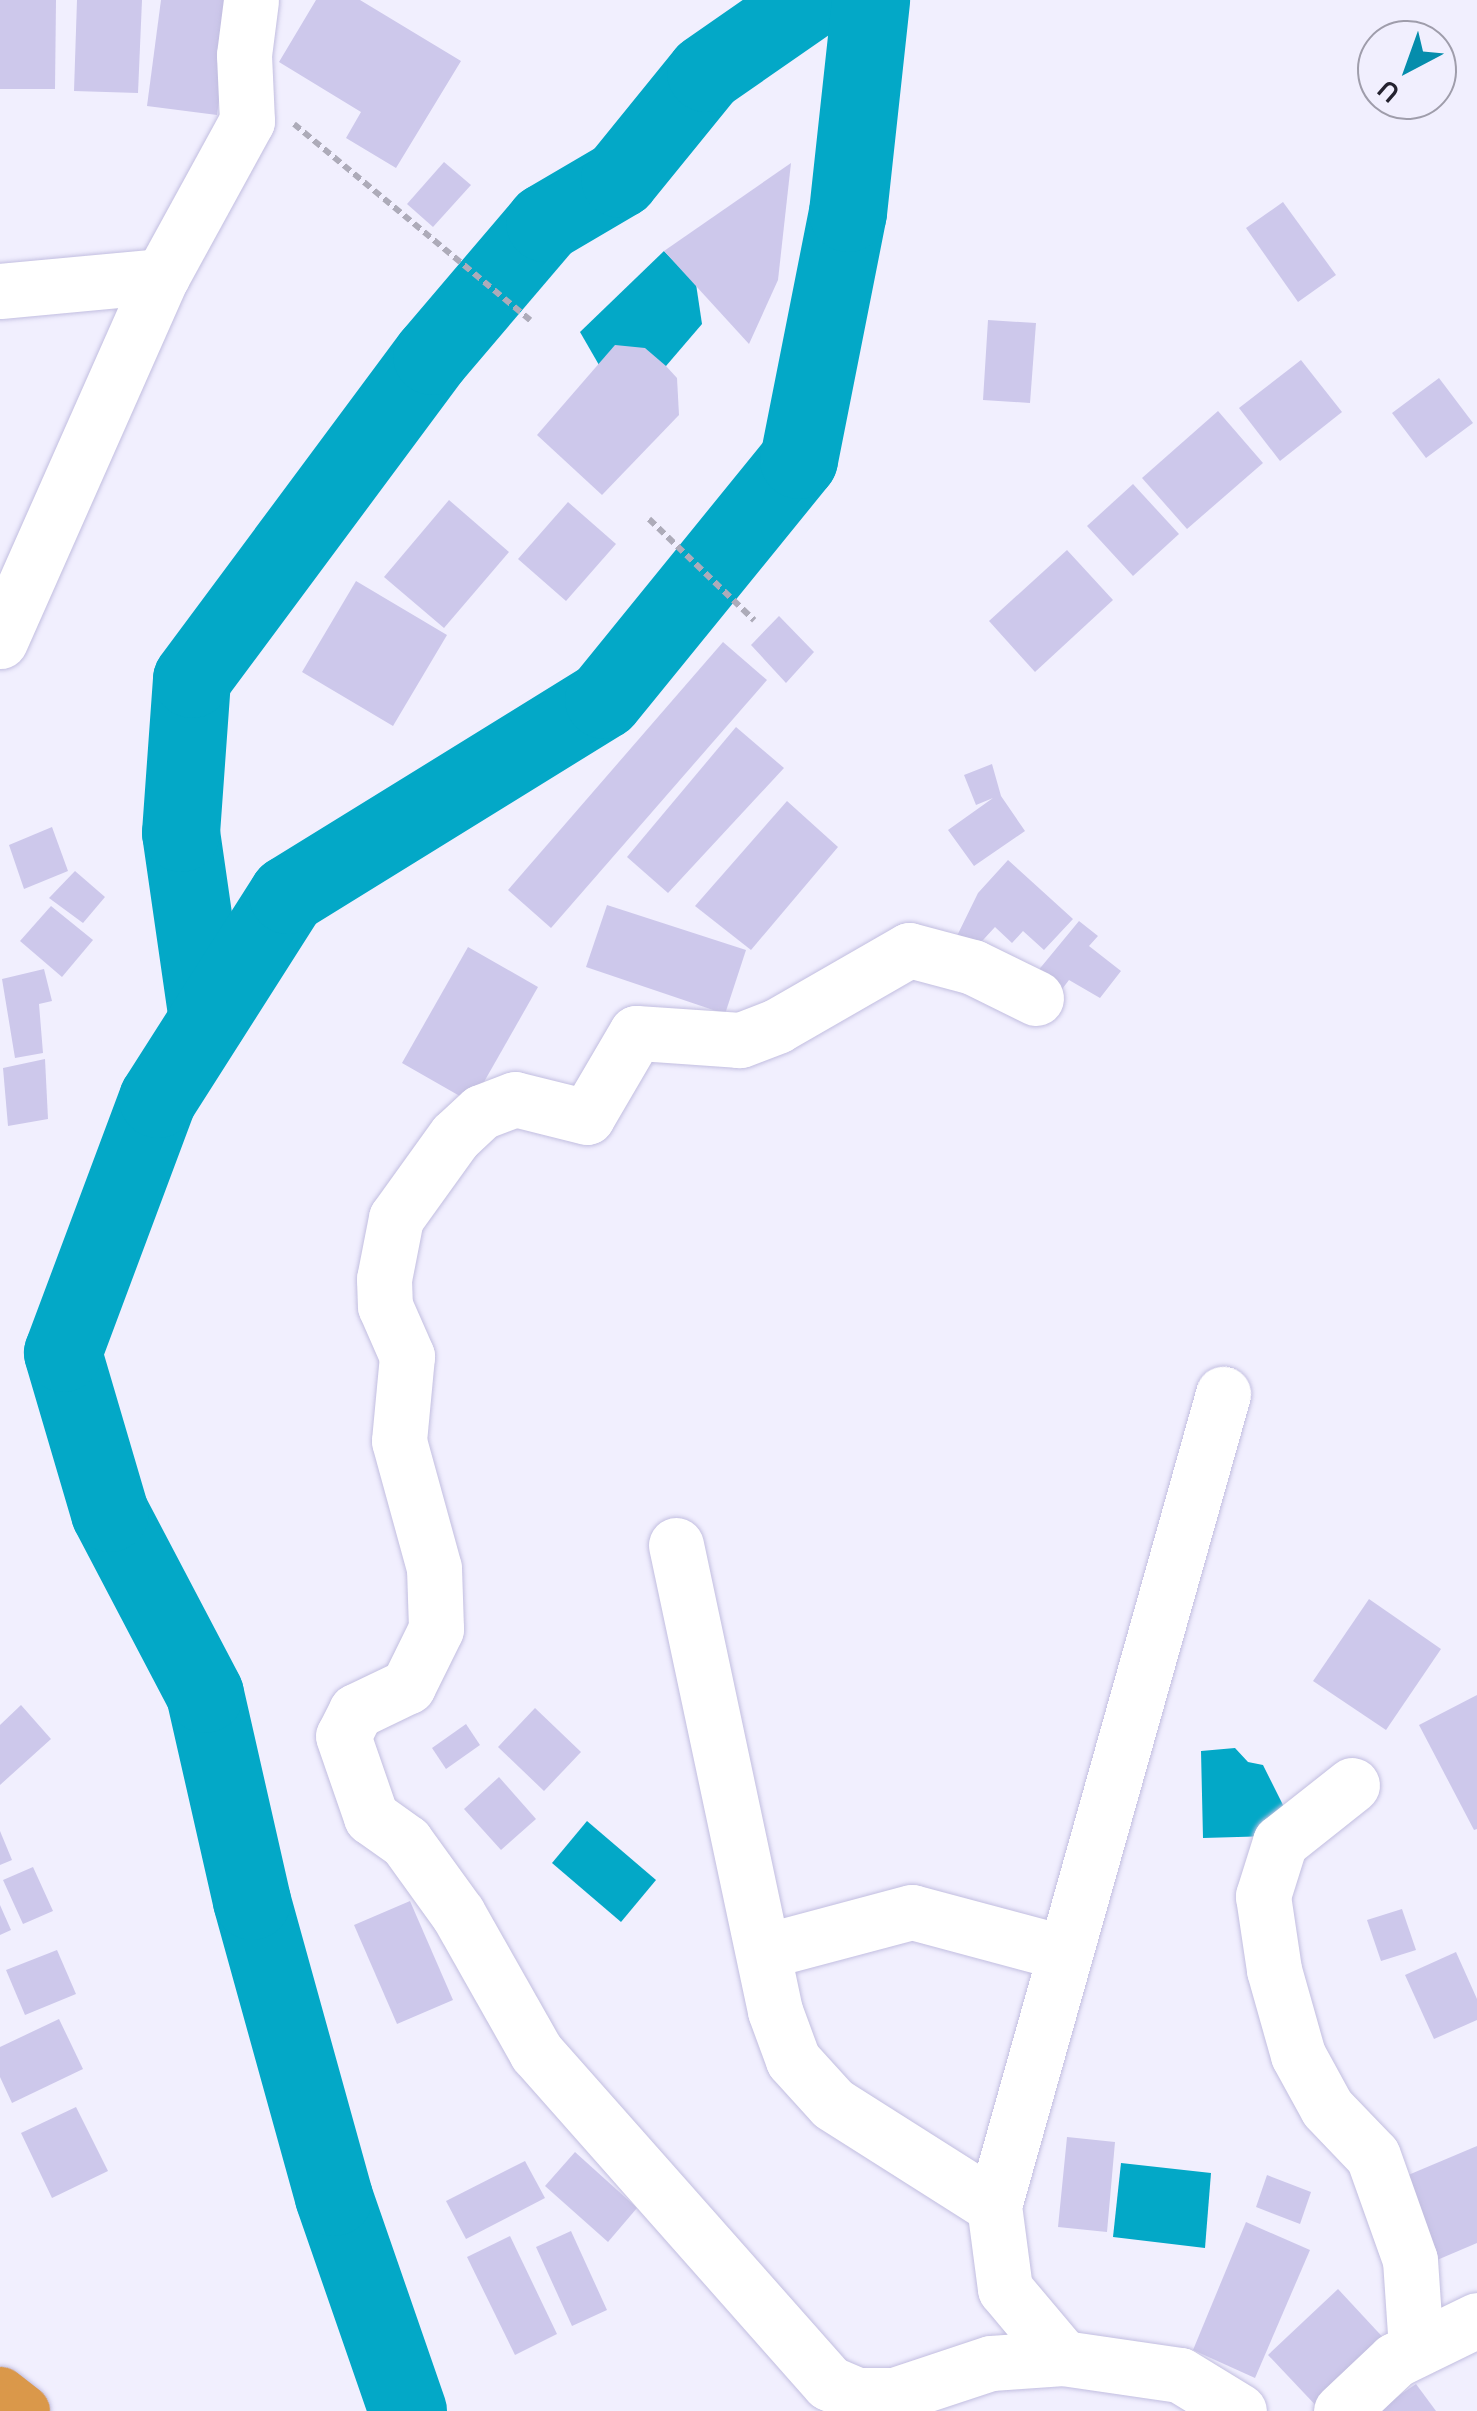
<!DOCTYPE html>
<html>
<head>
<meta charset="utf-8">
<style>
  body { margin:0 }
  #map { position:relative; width:1477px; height:2411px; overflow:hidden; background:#f1effe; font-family:Karla,sans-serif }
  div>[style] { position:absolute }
  .water>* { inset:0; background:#03a8c7 }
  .river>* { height:78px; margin:-39px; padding:0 39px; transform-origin:39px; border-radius:39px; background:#03a8c7 }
  .building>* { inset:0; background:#cdc8eb }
  .path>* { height:6px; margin-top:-3px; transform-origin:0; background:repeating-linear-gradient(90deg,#adabb9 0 8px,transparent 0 13px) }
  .roads { filter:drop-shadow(0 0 2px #c2bee0) drop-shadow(0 0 2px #c2bee0) }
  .minor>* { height:55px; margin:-27.5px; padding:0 27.5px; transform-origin:27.5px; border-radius:27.5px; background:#fff }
  .highway>* { height:55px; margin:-27.5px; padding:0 27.5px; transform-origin:27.5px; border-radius:27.5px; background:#da984a }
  span { translate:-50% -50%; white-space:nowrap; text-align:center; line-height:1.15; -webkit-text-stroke:10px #f1effe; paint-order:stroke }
  .north { position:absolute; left:1357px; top:20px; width:100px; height:100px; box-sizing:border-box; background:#f1effe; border:2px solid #9f9dab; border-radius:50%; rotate:221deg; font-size:28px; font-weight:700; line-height:40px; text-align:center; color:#24222f }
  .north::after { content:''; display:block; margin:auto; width:35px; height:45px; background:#058dac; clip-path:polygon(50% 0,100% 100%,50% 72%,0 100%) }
</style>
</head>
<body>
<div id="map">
  <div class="water">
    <i style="clip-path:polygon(664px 251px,696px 284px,702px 324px,666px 366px,599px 365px,580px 332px)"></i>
    <i style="clip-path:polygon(1235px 1748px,1248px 1762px,1263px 1765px,1284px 1807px,1272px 1836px,1203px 1838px,1201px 1751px)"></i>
    <i style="clip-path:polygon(587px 1821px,656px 1880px,621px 1922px,552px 1863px)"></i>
    <i style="clip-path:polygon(1121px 2163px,1211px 2173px,1205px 2248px,1113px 2237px)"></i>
  </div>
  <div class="river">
    <i style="left:208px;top:1020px;width:189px;rotate:-98.2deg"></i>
    <i style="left:181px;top:833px;width:154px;rotate:-85.9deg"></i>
    <i style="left:192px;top:679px;width:402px;rotate:-53.4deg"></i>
    <i style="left:432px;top:356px;width:175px;rotate:-49.6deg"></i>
    <i style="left:545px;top:223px;width:87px;rotate:-30.4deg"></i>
    <i style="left:620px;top:179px;width:136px;rotate:-50.9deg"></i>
    <i style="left:706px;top:73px;width:128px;rotate:-34.8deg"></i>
    <i style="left:408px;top:2411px;width:226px;rotate:-109.1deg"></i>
    <i style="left:334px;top:2197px;width:307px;rotate:-105.5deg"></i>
    <i style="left:252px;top:1901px;width:212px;rotate:-102.8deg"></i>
    <i style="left:205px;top:1694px;width:204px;rotate:-117.7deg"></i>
    <i style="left:110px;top:1513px;width:167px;rotate:-106.4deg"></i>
    <i style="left:63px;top:1353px;width:271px;rotate:-69.5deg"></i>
    <i style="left:158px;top:1099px;width:242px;rotate:-57.5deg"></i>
    <i style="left:288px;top:895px;width:371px;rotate:-31.7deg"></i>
    <i style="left:604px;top:700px;width:309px;rotate:-50.9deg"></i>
    <i style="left:799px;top:460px;width:252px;rotate:-78.8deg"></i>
    <i style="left:848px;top:213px;width:214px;rotate:-83.8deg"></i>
  </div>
  <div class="building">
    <i style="clip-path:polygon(0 0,56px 0,55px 89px,0 89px)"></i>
    <i style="clip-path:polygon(77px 0,142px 0,138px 93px,74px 91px)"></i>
    <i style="clip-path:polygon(161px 0,232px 0,217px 115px,147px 106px)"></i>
    <i style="clip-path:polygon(316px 0,360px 0,461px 61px,396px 168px,346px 138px,361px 112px,279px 62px)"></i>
    <i style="clip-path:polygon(444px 162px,471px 185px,433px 227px,407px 204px)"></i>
    <i style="clip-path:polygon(791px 163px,778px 280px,749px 344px,664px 251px)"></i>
    <i style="clip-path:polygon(1283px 202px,1336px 275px,1298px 302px,1246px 228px)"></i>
    <i style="clip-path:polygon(988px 320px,1036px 323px,1030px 403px,983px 400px)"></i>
    <i style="clip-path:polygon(615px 345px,645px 348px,666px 366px,677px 378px,679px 415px,602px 495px,537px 435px)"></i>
    <i style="clip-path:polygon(1301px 360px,1342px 412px,1280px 461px,1239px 408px)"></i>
    <i style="clip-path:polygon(1439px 378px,1473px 423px,1426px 458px,1392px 413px)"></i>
    <i style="clip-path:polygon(1218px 411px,1263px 463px,1187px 529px,1142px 478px)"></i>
    <i style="clip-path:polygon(1133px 484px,1179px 534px,1133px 576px,1087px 526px)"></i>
    <i style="clip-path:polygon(449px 500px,509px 552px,444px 628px,384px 577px)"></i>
    <i style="clip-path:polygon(568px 502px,616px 544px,566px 601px,518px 559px)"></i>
    <i style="clip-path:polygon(1067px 550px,1113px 600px,1035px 672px,989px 621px)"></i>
    <i style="clip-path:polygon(356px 581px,447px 635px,393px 726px,302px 672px)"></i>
    <i style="clip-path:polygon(779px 616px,814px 652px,786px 683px,751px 645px)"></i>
    <i style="clip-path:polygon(723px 642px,767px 680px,551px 928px,508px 890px)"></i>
    <i style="clip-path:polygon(736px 727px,784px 768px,668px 893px,627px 857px)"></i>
    <i style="clip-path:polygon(992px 764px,1001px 796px,1025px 831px,974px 866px,948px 830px,993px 798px,976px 805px,964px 775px)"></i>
    <i style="clip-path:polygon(787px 801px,838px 847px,751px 950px,695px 906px)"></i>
    <i style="clip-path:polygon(52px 827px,68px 871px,24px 889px,9px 845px)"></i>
    <i style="clip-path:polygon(1008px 860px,1073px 919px,1044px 950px,1023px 931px,1012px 943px,995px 927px,972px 952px,954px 942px,978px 893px)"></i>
    <i style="clip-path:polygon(75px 871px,105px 897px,83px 923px,49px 898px)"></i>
    <i style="clip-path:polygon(607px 905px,746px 950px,725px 1014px,586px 967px)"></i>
    <i style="clip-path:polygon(51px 906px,93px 940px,62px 977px,20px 941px)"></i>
    <i style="clip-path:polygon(1079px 921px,1098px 936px,1089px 946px,1121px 971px,1100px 998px,1069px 980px,1056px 997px,1032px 978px)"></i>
    <i style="clip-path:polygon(468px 947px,538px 987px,472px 1103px,402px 1063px)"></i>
    <i style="clip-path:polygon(44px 969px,52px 1001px,39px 1004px,43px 1053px,15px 1058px,2px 979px)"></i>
    <i style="clip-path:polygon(45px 1059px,48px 1119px,8px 1126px,3px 1068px)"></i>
    <i style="clip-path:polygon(1369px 1599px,1441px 1649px,1386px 1730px,1313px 1681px)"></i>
    <i style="clip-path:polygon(1477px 1695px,1477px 1829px,1474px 1830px,1419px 1725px)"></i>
    <i style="clip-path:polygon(21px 1705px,51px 1739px,0 1785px,0 1725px)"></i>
    <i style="clip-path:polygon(535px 1708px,581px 1752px,544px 1791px,498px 1747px)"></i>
    <i style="clip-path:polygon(466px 1724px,480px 1745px,446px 1769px,432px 1748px)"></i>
    <i style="clip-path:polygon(499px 1777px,536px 1819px,501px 1850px,464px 1809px)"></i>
    <i style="clip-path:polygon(0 1831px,12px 1860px,0 1865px)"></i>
    <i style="clip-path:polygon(33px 1867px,53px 1911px,23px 1924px,3px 1880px)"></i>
    <i style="clip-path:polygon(410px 1901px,453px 2000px,397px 2024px,354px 1925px)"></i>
    <i style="clip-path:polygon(0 1905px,11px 1930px,0 1935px)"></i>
    <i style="clip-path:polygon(1402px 1909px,1416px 1950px,1381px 1961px,1367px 1920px)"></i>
    <i style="clip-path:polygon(57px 1950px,76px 1994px,25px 2015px,6px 1970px)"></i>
    <i style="clip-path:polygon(1456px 1952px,1477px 1999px,1477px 2020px,1434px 2039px,1405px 1975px)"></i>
    <i style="clip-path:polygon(59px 2019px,83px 2069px,12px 2103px,0 2077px,0 2047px)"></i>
    <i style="clip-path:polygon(76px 2107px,108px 2171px,52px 2198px,21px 2133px)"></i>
    <i style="clip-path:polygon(1067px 2137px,1115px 2142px,1107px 2232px,1058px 2227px)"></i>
    <i style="clip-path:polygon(1477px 2146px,1477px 2243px,1430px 2263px,1394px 2181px)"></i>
    <i style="clip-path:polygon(575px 2152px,637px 2208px,608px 2242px,545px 2186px)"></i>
    <i style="clip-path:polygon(525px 2161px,545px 2198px,466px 2239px,446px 2201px)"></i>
    <i style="clip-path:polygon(1267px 2175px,1311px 2192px,1300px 2224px,1256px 2207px)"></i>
    <i style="clip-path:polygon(1246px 2222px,1310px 2250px,1255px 2378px,1193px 2350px)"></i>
    <i style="clip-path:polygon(571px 2231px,607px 2310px,572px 2326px,536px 2247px)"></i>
    <i style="clip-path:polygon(510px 2236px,557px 2334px,515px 2355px,467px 2257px)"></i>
    <i style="clip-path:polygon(1338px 2289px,1390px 2345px,1321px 2411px,1268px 2355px)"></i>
    <i style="clip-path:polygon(1416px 2384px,1436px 2411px,1376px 2411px)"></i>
  </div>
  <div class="path">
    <i style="left:294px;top:124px;width:307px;rotate:39.7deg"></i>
    <i style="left:649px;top:519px;width:146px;rotate:43.9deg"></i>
  </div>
  <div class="roads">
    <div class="minor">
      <i style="left:0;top:291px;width:163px;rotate:-5.3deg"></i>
      <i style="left:0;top:641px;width:399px;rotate:-66.1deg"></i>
      <i style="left:162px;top:276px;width:177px;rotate:-61.3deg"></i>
      <i style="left:247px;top:121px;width:66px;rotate:-92.6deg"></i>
      <i style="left:244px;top:55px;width:55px;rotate:-82.7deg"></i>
      <i style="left:1036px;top:998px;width:70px;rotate:-153.8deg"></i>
      <i style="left:973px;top:967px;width:66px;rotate:-165.1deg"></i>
      <i style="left:909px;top:950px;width:152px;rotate:150.1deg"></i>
      <i style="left:777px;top:1026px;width:40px;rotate:159deg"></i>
      <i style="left:740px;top:1040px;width:104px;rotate:-176.1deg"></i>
      <i style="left:636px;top:1033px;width:97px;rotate:120.3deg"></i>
      <i style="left:587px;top:1117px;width:74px;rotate:-166deg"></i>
      <i style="left:515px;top:1099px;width:36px;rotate:159deg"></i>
      <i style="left:481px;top:1112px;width:35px;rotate:137deg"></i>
      <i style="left:455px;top:1136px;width:101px;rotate:125.7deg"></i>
      <i style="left:396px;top:1218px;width:62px;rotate:101.1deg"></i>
      <i style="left:384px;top:1279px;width:27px;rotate:88deg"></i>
      <i style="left:385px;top:1306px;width:55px;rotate:66.3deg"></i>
      <i style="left:407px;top:1356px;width:85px;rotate:95.4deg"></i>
      <i style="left:399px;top:1441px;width:132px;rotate:74.6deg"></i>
      <i style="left:434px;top:1568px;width:61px;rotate:88.1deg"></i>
      <i style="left:436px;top:1629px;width:64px;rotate:116.2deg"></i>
      <i style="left:408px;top:1686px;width:58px;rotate:154.3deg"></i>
      <i style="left:356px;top:1711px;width:28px;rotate:117deg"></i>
      <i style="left:343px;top:1736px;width:86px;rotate:70.9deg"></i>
      <i style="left:371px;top:1817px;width:43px;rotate:35.5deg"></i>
      <i style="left:406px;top:1842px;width:89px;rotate:54.2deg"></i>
      <i style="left:458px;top:1914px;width:159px;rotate:60.5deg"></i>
      <i style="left:536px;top:2052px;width:442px;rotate:48.5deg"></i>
      <i style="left:829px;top:2383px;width:30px;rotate:23deg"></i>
      <i style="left:857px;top:2395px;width:37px"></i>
      <i style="left:894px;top:2395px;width:102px;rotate:-18.3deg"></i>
      <i style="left:991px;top:2363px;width:72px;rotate:-4deg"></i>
      <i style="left:1063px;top:2358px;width:118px;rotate:8.3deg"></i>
      <i style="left:1180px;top:2375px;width:69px;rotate:31.4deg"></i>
      <i style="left:676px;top:1545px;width:476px;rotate:78deg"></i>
      <i style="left:775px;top:2011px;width:52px;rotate:69.8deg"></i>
      <i style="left:793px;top:2060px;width:59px;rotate:47.7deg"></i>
      <i style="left:833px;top:2104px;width:191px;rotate:32.4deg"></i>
      <i style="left:1352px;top:1785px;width:92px;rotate:141.6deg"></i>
      <i style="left:1280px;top:1842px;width:57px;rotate:107.5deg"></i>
      <i style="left:1263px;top:1896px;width:75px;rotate:81.5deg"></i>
      <i style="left:1274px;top:1970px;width:88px;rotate:74.2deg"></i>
      <i style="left:1298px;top:2055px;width:60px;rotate:61.3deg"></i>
      <i style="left:1327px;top:2108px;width:66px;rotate:46.2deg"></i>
      <i style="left:1373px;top:2156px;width:110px;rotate:70.4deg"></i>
      <i style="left:1410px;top:2260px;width:87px;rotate:86.1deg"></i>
      <i style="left:765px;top:1951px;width:152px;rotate:-14.9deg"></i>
      <i style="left:912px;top:1912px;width:158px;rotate:15deg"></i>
      <i style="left:1063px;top:2358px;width:90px;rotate:-130deg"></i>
      <i style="left:1005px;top:2289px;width:84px;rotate:-97.5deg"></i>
      <i style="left:994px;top:2206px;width:844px;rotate:-74.25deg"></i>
      <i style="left:1341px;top:2411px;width:74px;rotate:-43.4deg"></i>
      <i style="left:1395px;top:2360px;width:91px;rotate:-26deg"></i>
    </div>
    <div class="highway">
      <i style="left:0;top:2394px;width:28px;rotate:38deg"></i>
    </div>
  </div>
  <div class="north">U</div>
</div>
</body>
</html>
